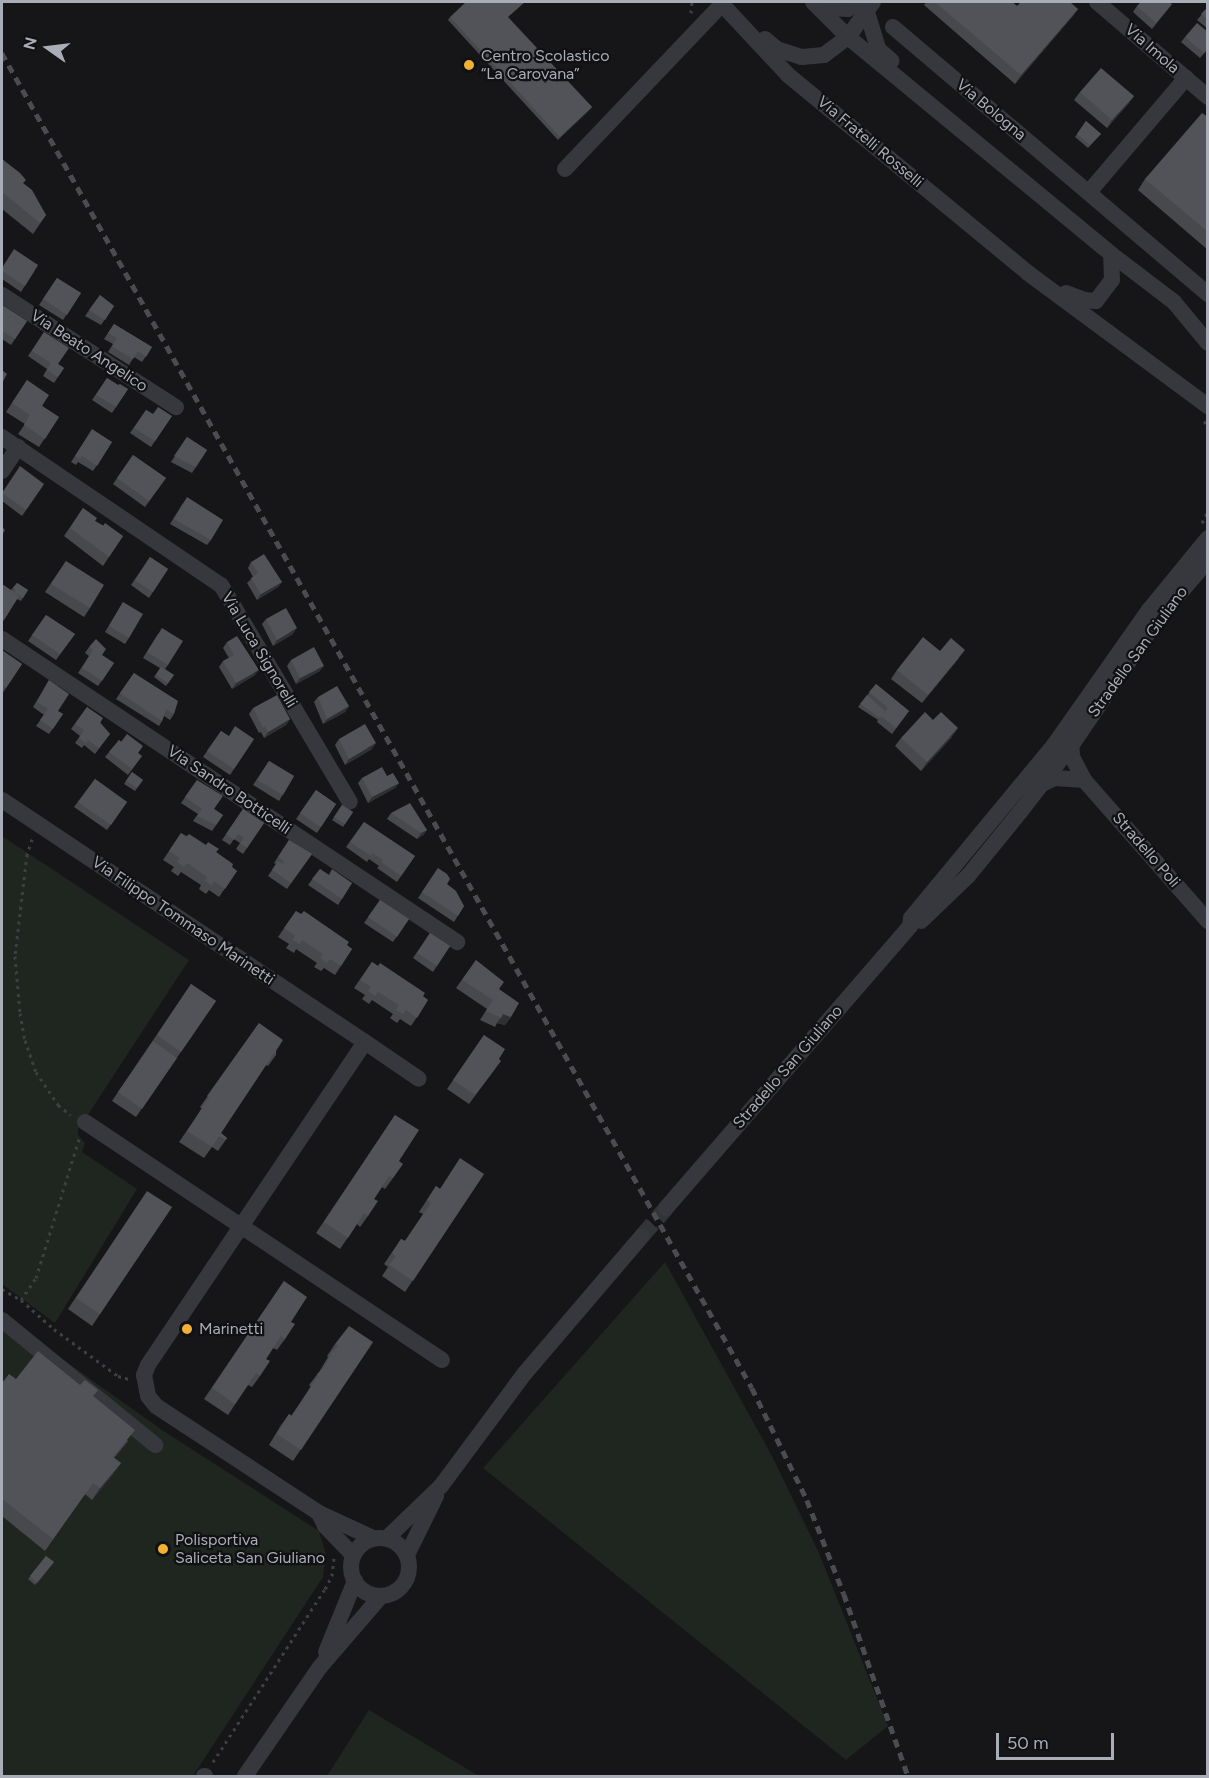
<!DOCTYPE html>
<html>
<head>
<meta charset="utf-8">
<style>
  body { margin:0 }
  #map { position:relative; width:1209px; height:1778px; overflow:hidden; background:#161618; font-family:Figtree,sans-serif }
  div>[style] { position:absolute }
  .green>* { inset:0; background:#1e261f }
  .minor-tunnel>* { height:16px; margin-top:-8px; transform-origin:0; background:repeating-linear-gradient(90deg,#333438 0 16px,transparent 0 24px) }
  .path>* { height:3px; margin-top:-1.5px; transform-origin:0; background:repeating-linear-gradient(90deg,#3d3f44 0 3px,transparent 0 7.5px) }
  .minor>* { height:16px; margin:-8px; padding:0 8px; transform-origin:8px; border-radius:8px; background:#37383d }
  .minor>.ring { margin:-8px; padding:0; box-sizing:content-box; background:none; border:16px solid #37383d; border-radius:50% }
  .rail>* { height:4.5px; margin-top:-2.25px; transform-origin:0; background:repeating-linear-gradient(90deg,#4a4c52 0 8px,transparent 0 14px) }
  .wall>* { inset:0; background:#47494d }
  .shaded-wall>* { inset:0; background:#2f3033 }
  .building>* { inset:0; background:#525359 }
  .dots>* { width:16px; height:16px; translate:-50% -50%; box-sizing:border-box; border:3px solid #111113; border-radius:50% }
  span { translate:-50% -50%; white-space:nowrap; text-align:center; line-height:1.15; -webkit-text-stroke:4.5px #111113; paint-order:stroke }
  .street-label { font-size:16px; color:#a8adb8 }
  .poi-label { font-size:16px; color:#a8adb8 }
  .left { translate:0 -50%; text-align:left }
  .frame { position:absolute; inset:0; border:3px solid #a8adb8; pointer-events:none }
  .north { position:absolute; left:18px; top:18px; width:60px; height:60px; -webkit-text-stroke:4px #111113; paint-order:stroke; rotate:284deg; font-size:16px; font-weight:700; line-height:24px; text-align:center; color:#a8adb8 }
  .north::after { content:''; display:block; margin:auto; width:21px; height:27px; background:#a8adb8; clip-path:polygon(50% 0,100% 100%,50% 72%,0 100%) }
  .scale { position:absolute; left:996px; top:1733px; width:118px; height:27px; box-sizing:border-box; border:3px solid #a8adb8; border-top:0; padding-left:8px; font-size:18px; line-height:21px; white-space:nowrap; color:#a8adb8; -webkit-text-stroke:4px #111113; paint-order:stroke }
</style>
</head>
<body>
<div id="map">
  <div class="green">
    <i style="clip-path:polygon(2px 836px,189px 960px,78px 1130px,78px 1135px,85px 1143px,82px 1152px,137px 1189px,55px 1323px,2px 1284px)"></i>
    <i style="clip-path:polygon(665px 1262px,772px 1456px,819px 1553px,888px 1726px,846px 1760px,483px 1468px)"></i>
    <i style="clip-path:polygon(2px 1316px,162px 1430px,319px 1531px,326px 1555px,323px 1577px,193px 1776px,2px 1776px)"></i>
    <i style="clip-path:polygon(369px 1710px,479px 1776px,327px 1776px)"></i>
  </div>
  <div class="minor-tunnel">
    <i style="left:642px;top:1236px;width:37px;rotate:-49deg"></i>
  </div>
  <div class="path">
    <i style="left:691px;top:13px;width:11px;rotate:-85deg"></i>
    <i style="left:1204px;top:421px;width:7px;rotate:56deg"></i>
    <i style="left:1202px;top:523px;width:13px;rotate:-63deg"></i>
    <i style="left:32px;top:839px;width:16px;rotate:108deg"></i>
    <i style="left:27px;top:854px;width:103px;rotate:96.7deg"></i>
    <i style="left:15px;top:956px;width:57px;rotate:85deg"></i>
    <i style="left:20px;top:1013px;width:27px;rotate:80deg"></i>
    <i style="left:25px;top:1040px;width:34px;rotate:71deg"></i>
    <i style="left:36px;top:1072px;width:40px;rotate:56deg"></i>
    <i style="left:58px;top:1105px;width:16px;rotate:38deg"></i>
    <i style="left:2px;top:1289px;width:22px;rotate:30deg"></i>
    <i style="left:21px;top:1300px;width:44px;rotate:41.3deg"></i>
    <i style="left:54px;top:1329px;width:79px;rotate:36.3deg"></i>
    <i style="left:118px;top:1376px;width:11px;rotate:15deg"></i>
    <i style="left:21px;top:1300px;width:27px;rotate:-56deg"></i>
    <i style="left:36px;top:1278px;width:149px;rotate:-72.8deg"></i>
    <i style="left:213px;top:1762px;width:206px;rotate:-57.1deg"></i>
    <i style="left:325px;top:1589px;width:15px;rotate:-62deg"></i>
    <i style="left:332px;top:1576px;width:18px;rotate:-84deg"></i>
  </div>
  <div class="minor">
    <i style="left:720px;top:2px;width:100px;rotate:47deg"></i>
    <i style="left:788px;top:75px;width:311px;rotate:39.5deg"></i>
    <i style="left:1028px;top:273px;width:224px;rotate:36.5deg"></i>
    <i style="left:813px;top:2px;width:49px;rotate:45deg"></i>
    <i style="left:848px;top:37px;width:341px;rotate:39.5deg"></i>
    <i style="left:1111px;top:254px;width:79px;rotate:37.3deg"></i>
    <i style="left:1174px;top:302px;width:53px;rotate:50.3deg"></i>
    <i style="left:1097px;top:2px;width:146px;rotate:40.6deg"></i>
    <i style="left:815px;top:3px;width:16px;rotate:18deg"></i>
    <i style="left:830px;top:8px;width:18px;rotate:3deg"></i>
    <i style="left:848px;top:9px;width:15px;rotate:-28deg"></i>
    <i style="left:867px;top:12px;width:39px;rotate:73deg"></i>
    <i style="left:878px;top:49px;width:18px;rotate:41deg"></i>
    <i style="left:893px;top:27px;width:413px;rotate:40.3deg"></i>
    <i style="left:765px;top:39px;width:16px;rotate:40deg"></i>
    <i style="left:777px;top:49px;width:26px;rotate:18deg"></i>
    <i style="left:802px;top:57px;width:22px;rotate:-5deg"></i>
    <i style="left:824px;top:55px;width:30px;rotate:-37deg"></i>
    <i style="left:848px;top:37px;width:43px;rotate:-54.5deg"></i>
    <i style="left:565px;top:169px;width:228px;rotate:-46.4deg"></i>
    <i style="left:1089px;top:192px;width:150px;rotate:-49.6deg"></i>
    <i style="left:1066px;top:293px;width:19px;rotate:21deg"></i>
    <i style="left:1084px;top:300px;width:12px;rotate:5deg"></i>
    <i style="left:1096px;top:301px;width:26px;rotate:-53deg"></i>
    <i style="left:1112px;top:280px;width:26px;rotate:-92deg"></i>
    <i style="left:2px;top:295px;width:207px;rotate:32.8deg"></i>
    <i style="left:2px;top:437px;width:264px;rotate:34.1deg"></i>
    <i style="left:221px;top:585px;width:252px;rotate:59.3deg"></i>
    <i style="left:2px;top:471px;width:29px;rotate:-56deg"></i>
    <i style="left:2px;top:639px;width:547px;rotate:33.66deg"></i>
    <i style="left:1071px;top:741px;width:16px;rotate:86deg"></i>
    <i style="left:1072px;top:757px;width:26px;rotate:62deg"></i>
    <i style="left:1084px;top:780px;width:188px;rotate:48.7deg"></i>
    <i style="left:1042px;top:784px;width:14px;rotate:-25deg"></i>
    <i style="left:1055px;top:778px;width:29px;rotate:4deg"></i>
    <i style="left:2px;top:800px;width:436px;rotate:33.7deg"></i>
    <i style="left:365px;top:1042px;width:389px;rotate:123.9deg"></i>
    <i style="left:148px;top:1365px;width:11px;rotate:112deg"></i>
    <i style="left:144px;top:1375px;width:21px;rotate:79deg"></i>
    <i style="left:148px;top:1396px;width:13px;rotate:51deg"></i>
    <i style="left:156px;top:1406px;width:195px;rotate:33.3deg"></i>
    <i style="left:319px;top:1513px;width:60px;rotate:24.8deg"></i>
    <i style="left:921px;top:921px;width:65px;rotate:-43.8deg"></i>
    <i style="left:968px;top:876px;width:82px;rotate:-50.9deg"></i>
    <i style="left:1020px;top:812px;width:83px;rotate:-52.3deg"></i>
    <i style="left:1071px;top:746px;width:153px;rotate:-55.7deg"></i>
    <i style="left:1157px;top:620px;width:79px;rotate:-49.6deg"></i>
    <i style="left:365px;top:1042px;width:65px;rotate:34.4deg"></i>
    <i style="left:85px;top:1122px;width:429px;rotate:33.7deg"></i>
    <i style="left:666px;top:1208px;width:373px;rotate:-49.1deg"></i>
    <i style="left:910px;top:926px;width:8px;rotate:-83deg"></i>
    <i style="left:911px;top:918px;width:224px;rotate:-50.4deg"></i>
    <i style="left:1054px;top:745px;width:165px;rotate:-54.9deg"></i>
    <i style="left:1149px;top:610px;width:93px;rotate:-50.7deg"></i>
    <i style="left:2px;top:1320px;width:198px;rotate:39.2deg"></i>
    <i style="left:319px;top:1513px;width:14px;rotate:65deg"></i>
    <i style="left:325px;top:1526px;width:40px;rotate:46deg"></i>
    <i style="left:387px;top:1538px;width:75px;rotate:-43.9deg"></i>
    <i style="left:441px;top:1486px;width:141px;rotate:-53.4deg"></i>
    <i style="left:525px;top:1373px;width:180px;rotate:-49.5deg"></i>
    <i class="ring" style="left:351px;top:1538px;width:42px;height:42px"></i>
    <i style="left:407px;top:1555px;width:66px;rotate:-63.8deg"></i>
    <i style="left:326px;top:1652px;width:77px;rotate:-67.8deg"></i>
    <i style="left:204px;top:1776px;width:1px"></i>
    <i style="left:245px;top:1776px;width:132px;rotate:-55.5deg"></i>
    <i style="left:320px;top:1667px;width:94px;rotate:-49.3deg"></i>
  </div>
  <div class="rail">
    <i style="left:2px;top:53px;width:1531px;rotate:60.67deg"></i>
    <i style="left:752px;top:1388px;width:125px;rotate:63.8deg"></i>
    <i style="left:807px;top:1500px;width:101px;rotate:68.5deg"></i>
    <i style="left:844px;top:1594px;width:193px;rotate:70.6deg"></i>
  </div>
  <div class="wall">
    <i style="clip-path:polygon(926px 2px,1012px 2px,1017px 6px,1078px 9px,1072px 17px,1015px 84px,924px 5px)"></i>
    <i style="clip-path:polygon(1172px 4px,1152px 29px,1133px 12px,1137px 6px)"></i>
    <i style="clip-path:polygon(1208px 7px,1208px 29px,1197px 20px)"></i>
    <i style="clip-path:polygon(450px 17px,508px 18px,592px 107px,558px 140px,448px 20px)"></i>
    <i style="clip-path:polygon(1185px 37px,1208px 49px,1200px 58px,1181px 42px)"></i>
    <i style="clip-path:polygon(1080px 92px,1134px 96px,1128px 104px,1107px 128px,1074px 100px)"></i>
    <i style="clip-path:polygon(1208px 117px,1208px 250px,1138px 190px,1145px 179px)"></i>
    <i style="clip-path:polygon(1086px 121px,1101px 134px,1088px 148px,1075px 137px)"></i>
    <i style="clip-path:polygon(2px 159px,23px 183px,46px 215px,33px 234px,2px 209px)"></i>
    <i style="clip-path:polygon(38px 265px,21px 292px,2px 279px,2px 268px)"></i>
    <i style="clip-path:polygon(57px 278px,81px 293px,63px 320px,39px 305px)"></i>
    <i style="clip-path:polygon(100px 295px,114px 306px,101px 325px,85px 316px)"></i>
    <i style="clip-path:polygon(2px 305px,27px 321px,11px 345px,2px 339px)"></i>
    <i style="clip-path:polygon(114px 324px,152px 347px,142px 362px,134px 357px,129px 365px,108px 352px,113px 344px,104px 339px)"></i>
    <i style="clip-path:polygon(44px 332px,58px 364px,64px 368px,54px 383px,43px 376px,47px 369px,28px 356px)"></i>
    <i style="clip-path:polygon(107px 378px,118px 385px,128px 389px,112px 413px,92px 400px)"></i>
    <i style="clip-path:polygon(27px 380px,42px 406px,59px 417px,39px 447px,18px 434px,25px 424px,6px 412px)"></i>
    <i style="clip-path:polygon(146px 410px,153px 414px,172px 416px,151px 447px,130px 433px)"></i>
    <i style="clip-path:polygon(92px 430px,112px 442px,93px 471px,78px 462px,76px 465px,71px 462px)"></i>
    <i style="clip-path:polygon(187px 437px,207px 450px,192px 473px,171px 462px)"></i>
    <i style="clip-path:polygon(133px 455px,166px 478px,145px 507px,113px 484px)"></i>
    <i style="clip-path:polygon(44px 484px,22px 516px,2px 501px,2px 492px)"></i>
    <i style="clip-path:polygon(183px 503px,211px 540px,207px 545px,170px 524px)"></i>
    <i style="clip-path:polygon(83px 508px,95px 521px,123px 536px,103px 566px,64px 536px)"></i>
    <i style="clip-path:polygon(150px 557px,168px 569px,149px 598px,131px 585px)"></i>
    <i style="clip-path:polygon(66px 561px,90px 608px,84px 617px,45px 592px)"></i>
    <i style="clip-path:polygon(251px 562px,282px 582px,278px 587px,257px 600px,247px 583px,253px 577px,248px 568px)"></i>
    <i style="clip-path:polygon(17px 583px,28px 590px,21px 601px,17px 599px,2px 623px,2px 584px,11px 590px)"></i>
    <i style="clip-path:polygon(123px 602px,129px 638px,125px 644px,105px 632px)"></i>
    <i style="clip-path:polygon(46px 615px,75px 634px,56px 660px,28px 641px)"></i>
    <i style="clip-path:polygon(266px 619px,293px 634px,273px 646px,262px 624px)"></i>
    <i style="clip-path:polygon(158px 634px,168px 665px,165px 669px,174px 675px,166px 686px,154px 677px,160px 668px,143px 658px)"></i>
    <i style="clip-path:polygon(227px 642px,255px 675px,232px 689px,219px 667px,223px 661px,229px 658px,223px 648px)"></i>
    <i style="clip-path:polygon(89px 647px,114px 663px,98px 686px,78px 673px,89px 656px,85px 653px)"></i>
    <i style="clip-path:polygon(2px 651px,22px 664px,2px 694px)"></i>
    <i style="clip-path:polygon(940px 651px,959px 658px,922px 703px,891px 679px,897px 670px)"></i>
    <i style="clip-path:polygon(291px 660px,320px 671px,296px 684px,287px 666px)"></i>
    <i style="clip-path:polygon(134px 673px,174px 714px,170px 720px,164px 716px,162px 721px,159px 726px,116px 699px)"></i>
    <i style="clip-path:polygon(49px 680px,58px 711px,63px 714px,49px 734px,36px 726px,44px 715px,33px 707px)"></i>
    <i style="clip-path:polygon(876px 684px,909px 711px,892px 734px,877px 722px,878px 720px,858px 707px)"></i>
    <i style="clip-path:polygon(318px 697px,349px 706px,345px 712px,323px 724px,314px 702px)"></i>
    <i style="clip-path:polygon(87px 707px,110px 734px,95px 754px,84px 745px,82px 748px,75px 743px,80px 736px,71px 729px)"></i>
    <i style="clip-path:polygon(253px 708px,290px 719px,286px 725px,264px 738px,261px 732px,259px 733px,249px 714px)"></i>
    <i style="clip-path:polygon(221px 731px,228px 736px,254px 739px,230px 775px,203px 757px)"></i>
    <i style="clip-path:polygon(952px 737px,921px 771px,895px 746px,901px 738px)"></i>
    <i style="clip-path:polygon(339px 739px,372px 749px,345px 765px,335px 745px)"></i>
    <i style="clip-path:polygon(119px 740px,142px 756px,128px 775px,105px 757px)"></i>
    <i style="clip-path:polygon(269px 761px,294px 776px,279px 801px,253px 785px)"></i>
    <i style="clip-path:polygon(132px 772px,143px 780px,135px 791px,124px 784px)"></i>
    <i style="clip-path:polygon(387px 776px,399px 783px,395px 788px,368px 803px,358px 783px,362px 778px)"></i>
    <i style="clip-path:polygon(95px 779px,127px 802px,107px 830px,74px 807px)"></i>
    <i style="clip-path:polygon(197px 780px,214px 809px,223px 815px,212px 831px,193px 821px,198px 814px,181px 803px)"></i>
    <i style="clip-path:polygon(316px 790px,336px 804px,317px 833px,296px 819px)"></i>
    <i style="clip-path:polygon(342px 805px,353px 812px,343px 827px,332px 820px)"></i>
    <i style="clip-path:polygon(243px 809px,264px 823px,243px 854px,236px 849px,240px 843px,234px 839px,230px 845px,222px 840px)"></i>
    <i style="clip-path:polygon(391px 813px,427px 830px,423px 835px,417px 839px,387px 819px)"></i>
    <i style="clip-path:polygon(364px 822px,415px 856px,397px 882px,377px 868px,379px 866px,369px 859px,367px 862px,346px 847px)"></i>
    <i style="clip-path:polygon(181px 833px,216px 852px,232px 867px,237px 871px,219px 897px,209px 890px,206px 894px,199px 889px,201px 885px,181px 872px,178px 876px,171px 871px,174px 867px,163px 860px)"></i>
    <i style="clip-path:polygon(289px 840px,312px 854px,287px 889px,268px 876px,276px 864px,274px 863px)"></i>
    <i style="clip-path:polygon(438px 868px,447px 884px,464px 906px,454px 922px,418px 898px)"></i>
    <i style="clip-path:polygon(320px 869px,329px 875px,352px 883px,338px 905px,308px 885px)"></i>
    <i style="clip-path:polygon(380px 900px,409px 919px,393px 942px,364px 923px)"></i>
    <i style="clip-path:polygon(296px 911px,352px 949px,335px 975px,324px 968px,321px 971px,314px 967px,317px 963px,296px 949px,294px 953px,286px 948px,289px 944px,278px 937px)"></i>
    <i style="clip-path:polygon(430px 933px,450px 946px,433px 972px,413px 958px)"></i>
    <i style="clip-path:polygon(476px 960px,511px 1017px,505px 1025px,497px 1023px,495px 1027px,480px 1020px,487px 1009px,456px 988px)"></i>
    <i style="clip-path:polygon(372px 962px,428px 1000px,411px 1026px,400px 1019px,397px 1023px,390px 1018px,393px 1014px,372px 1000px,369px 1004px,362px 999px,365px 995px,354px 988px)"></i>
    <i style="clip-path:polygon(191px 984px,216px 1001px,136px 1117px,112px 1101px)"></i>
    <i style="clip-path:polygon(259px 1023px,276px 1051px,276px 1055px,268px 1066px,266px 1065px,221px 1133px,227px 1138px,218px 1151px,212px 1147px,204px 1158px,179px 1142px,202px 1109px,200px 1107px)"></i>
    <i style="clip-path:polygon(484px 1035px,499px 1059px,495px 1069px,469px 1104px,447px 1089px)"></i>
    <i style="clip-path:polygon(395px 1115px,399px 1161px,393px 1178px,385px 1189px,382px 1187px,374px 1199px,368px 1216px,360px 1227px,357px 1224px,340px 1249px,316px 1233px)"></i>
    <i style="clip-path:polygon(484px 1174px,405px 1292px,382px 1276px,388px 1267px,384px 1264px,401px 1239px,405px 1241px,423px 1214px,419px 1212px,436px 1186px,440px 1189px)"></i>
    <i style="clip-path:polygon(140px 1202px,172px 1207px,92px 1326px,68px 1309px)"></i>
    <i style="clip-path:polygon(284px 1281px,291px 1322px,285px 1339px,277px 1350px,273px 1348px,266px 1359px,260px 1376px,252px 1387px,248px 1385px,228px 1415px,204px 1399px)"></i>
    <i style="clip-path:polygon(373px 1342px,293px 1461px,269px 1445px,281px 1425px,289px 1414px,291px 1416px,311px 1387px,309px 1385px,319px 1372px,328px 1357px,327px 1356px,335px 1344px)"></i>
    <i style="clip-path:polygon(16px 1379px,80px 1385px,98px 1390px,93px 1396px,128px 1441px,114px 1458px,121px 1463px,113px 1474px,92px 1500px,85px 1494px,45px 1551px,2px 1516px,2px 1383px)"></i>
    <i style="clip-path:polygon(46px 1556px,54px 1562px,35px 1585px,28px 1579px)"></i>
  </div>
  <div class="shaded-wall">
    <i style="clip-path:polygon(1078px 9px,1072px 17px,1015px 84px,1021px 75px)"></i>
    <i style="clip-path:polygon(1134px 96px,1128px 104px,1107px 128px,1112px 120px)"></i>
    <i style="clip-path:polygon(592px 107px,590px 110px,558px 140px,560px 137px)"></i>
    <i style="clip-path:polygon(282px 582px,278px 587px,257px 600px,261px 594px)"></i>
    <i style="clip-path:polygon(297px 628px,293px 634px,273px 646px,277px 640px)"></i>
    <i style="clip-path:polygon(965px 650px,959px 658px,922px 703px,928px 695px)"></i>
    <i style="clip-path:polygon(324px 666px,320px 671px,296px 684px,300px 678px)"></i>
    <i style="clip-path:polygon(259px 670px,255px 675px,232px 689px,236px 683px)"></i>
    <i style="clip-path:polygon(349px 706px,345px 712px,323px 724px,327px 719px)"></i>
    <i style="clip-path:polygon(290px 719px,286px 725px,264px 738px,268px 732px)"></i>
    <i style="clip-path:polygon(958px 728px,952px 737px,921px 771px,927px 762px)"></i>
    <i style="clip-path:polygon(376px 743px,372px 749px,345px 765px,349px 759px)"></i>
    <i style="clip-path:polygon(399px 783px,395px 788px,368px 803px,372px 797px)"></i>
    <i style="clip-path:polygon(427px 830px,423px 835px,417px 839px,421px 833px)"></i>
    <i style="clip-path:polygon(503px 1014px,511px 1017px,505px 1025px,497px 1023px)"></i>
    <i style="clip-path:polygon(121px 1463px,113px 1474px,92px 1500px,100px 1488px)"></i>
  </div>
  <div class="building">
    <i style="clip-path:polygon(466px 2px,525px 2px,508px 17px,592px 107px,560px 137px,450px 17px)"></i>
    <i style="clip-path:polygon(935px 2px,1012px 2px,1017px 6px,1021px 2px,1070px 2px,1078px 9px,1021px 75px)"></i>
    <i style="clip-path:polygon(1141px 2px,1169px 2px,1172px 4px,1156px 23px,1137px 6px)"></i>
    <i style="clip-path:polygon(1208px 7px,1208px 20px,1201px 14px)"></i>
    <i style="clip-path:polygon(1197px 23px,1208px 32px,1208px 48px,1204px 53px,1185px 37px)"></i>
    <i style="clip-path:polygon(1101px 68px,1134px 96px,1112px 120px,1080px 92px)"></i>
    <i style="clip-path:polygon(1202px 113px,1208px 117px,1208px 232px,1145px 179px)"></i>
    <i style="clip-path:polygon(1086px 121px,1101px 134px,1090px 145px,1077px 134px)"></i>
    <i style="clip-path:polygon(2px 159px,20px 173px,26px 180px,23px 183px,32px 190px,46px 215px,40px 223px,2px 192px)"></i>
    <i style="clip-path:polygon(14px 249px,38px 265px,25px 286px,2px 271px,2px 268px)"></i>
    <i style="clip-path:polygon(57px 278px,81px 293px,67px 315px,43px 299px)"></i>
    <i style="clip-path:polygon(100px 295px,114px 306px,105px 320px,89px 310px)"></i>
    <i style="clip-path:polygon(2px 305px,27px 321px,15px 339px,2px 331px)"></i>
    <i style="clip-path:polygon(114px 324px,152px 347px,146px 357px,138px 351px,133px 359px,112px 346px,117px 338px,108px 333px)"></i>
    <i style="clip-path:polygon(44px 332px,69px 348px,58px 364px,64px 368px,58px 377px,47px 370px,51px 363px,32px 351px)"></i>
    <i style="clip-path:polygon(2px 370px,7px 374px,2px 383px)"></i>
    <i style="clip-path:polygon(107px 378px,118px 385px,120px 384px,128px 389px,116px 407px,96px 395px)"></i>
    <i style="clip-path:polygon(27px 380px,49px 395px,42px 406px,59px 417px,45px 439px,24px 425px,30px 415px,12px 403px)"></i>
    <i style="clip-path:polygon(158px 407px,172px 416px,155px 441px,134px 428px,146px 410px,153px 414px)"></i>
    <i style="clip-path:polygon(92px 429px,112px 442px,97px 466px,82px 456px,80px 459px,75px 456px)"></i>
    <i style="clip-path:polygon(187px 437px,207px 450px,196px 467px,174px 456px)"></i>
    <i style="clip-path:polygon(133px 455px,166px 478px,149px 501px,117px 478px)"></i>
    <i style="clip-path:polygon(20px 466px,44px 484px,26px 510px,2px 493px)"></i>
    <i style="clip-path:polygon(187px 497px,223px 520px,211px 540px,174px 519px)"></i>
    <i style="clip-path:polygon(83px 508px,97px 518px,95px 521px,103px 526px,105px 523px,123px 536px,109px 557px,70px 528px)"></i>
    <i style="clip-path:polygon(2px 527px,5px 530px,2px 535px)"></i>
    <i style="clip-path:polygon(264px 554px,282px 582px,261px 594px,251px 578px,258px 573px,251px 562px)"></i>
    <i style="clip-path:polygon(150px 557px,168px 569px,153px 592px,135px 580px)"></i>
    <i style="clip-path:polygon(66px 561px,104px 585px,90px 608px,51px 584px)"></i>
    <i style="clip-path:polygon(17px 583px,28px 590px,23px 598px,14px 592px,16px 590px,13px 588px)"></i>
    <i style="clip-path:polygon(2px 584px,19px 596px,4px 620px,2px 618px)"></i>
    <i style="clip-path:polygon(123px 602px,143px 614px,129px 638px,109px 626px)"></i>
    <i style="clip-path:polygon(286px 608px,297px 628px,277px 640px,266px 619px)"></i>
    <i style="clip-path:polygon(46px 615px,75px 634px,60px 654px,32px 635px)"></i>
    <i style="clip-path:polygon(162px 628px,183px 641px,168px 665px,147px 652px)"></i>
    <i style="clip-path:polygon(237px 636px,259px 670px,236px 683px,223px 661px,234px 655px,227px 642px)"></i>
    <i style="clip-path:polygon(923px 637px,940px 651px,951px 638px,965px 650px,928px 695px,897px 670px)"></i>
    <i style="clip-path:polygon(96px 639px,106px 649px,102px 655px,114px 663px,102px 681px,82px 668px,93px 650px,89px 647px)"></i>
    <i style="clip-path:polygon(314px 647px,324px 666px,300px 678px,291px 660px)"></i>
    <i style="clip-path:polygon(2px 650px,22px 664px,6px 688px,2px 685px)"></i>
    <i style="clip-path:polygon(161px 667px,174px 675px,168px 683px,156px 675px)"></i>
    <i style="clip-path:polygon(134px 673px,178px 701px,174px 714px,166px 709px,162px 721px,120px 693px)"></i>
    <i style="clip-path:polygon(49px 680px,69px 694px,58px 711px,63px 714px,53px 729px,40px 720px,48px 709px,37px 702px)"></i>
    <i style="clip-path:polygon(876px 684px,909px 711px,896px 728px,881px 716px,888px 708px,869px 692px)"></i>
    <i style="clip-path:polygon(337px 686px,349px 706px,327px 719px,318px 697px)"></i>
    <i style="clip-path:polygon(277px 695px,290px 719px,268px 732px,265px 726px,263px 728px,253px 708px)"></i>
    <i style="clip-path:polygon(867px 695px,885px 711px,880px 718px,860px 704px)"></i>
    <i style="clip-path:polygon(87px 707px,103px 718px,100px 723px,110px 734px,99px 748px,88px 740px,86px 743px,79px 738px,84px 730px,75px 724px)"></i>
    <i style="clip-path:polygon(925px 712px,933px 720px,941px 712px,958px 728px,927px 762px,901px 738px)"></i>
    <i style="clip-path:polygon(365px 724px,376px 743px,349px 759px,339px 739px)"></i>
    <i style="clip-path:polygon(235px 726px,254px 739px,234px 769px,207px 751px,221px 731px,229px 736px)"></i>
    <i style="clip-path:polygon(127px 734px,143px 746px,138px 753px,142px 756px,132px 769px,109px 752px,119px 740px,121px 742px)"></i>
    <i style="clip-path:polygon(269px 761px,294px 776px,283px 795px,257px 780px)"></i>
    <i style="clip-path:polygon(382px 767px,387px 776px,393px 773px,399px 783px,372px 797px,362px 778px)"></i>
    <i style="clip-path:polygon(132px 772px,143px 780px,137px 788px,126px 781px)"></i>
    <i style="clip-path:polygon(95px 779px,127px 802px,111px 825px,78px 802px)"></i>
    <i style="clip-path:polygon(197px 780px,223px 796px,214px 809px,223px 815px,216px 825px,197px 816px,202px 809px,185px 797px)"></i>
    <i style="clip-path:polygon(316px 790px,336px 804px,321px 827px,300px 813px)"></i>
    <i style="clip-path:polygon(410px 803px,427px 830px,421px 833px,391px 813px)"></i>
    <i style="clip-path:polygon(342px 805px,353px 812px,345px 824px,334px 817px)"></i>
    <i style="clip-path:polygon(243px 809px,264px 823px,247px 848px,240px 843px,244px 838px,238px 834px,234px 840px,226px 834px)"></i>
    <i style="clip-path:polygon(364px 822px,415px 856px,401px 876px,381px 862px,383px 860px,372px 853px,371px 856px,350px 842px)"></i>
    <i style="clip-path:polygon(181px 833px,186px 837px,189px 834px,206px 845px,208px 842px,219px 849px,216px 852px,233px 864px,232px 867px,237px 871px,225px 889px,214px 881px,212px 885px,205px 881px,207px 877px,187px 863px,184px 867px,177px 862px,180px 858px,169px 851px)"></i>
    <i style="clip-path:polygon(289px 840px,312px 854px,291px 883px,272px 870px,278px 861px,282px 864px,284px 861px,278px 857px)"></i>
    <i style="clip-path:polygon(438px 868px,447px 874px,450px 879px,447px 884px,456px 891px,464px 906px,458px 916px,422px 892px)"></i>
    <i style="clip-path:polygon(320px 869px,329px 875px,332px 869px,352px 883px,342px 899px,312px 879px)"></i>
    <i style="clip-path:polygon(380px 900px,409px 919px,397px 937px,368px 917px)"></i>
    <i style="clip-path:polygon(296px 911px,301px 914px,304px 911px,349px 942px,347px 945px,352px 949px,341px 966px,330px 959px,327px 963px,320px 958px,323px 954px,302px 940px,300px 944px,292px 940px,295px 936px,284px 928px)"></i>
    <i style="clip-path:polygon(430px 933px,450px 946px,437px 966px,417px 953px)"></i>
    <i style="clip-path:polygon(476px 960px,504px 982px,499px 989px,519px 1003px,511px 1017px,503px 1014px,501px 1018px,486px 1011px,493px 1000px,462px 980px)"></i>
    <i style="clip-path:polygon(372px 962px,378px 966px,380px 963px,425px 993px,423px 996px,428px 1000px,417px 1018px,406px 1010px,403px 1014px,396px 1010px,399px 1005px,378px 992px,375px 996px,368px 991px,371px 987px,360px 980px)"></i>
    <i style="clip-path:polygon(191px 984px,216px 1001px,181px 1052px,157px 1035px)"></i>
    <i style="clip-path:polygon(259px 1023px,283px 1040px,276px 1051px,276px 1055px,274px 1053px,221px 1133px,227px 1138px,226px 1140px,219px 1136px,212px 1147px,187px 1131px,209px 1097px,207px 1096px)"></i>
    <i style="clip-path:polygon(484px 1035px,505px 1049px,499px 1059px,501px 1061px,475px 1095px,453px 1080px)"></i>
    <i style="clip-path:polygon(153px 1041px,177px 1058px,142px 1109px,118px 1092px)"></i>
    <i style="clip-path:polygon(395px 1115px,419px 1130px,399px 1161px,403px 1164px,393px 1178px,389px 1176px,374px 1199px,378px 1201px,368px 1216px,364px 1213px,348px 1238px,324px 1222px)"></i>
    <i style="clip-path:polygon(460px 1158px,484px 1174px,413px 1281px,389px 1265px,396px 1256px,392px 1253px,401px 1239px,405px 1241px,431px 1203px,427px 1200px,436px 1186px,440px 1189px)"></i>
    <i style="clip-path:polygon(147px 1191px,172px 1207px,100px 1314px,76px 1298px)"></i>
    <i style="clip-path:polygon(284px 1281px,307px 1297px,291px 1322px,295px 1324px,285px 1339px,281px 1336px,266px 1359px,270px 1361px,260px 1376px,256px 1373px,235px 1404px,212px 1388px)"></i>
    <i style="clip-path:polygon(349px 1326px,373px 1342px,301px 1450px,277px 1434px,289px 1414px,292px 1416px,318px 1375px,317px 1374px,323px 1369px,332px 1352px,338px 1346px,335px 1344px)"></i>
    <i style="clip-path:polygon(38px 1351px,80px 1385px,85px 1380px,98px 1390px,93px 1396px,135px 1430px,113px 1457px,121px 1463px,100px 1488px,93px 1483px,53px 1539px,2px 1499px,2px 1383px,9px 1374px,16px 1379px)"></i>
    <i style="clip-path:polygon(46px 1556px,54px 1562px,37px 1583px,30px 1576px)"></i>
  </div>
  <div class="dots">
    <i style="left:469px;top:65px;background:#f2b134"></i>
    <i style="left:187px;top:1329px;background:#f2b134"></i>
    <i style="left:163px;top:1549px;background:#f2b134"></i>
  </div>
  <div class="street-label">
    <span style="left:1152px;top:49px;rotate:41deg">Via Imola</span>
    <span style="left:991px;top:110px;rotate:40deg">Via Bologna</span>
    <span style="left:870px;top:142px;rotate:40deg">Via Fratelli Rosselli</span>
    <span style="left:89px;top:351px;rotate:33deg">Via Beato Angelico</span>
    <span style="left:259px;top:650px;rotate:59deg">Via Luca Signorelli</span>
    <span style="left:1138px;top:652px;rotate:-54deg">Stradello San Giuliano</span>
    <span style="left:229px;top:790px;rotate:34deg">Via Sandro Botticelli</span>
    <span style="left:1146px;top:850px;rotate:49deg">Stradello Poli</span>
    <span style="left:183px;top:921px;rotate:34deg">Via Filippo Tommaso Marinetti</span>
    <span style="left:788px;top:1067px;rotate:-49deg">Stradello San Giuliano</span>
  </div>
  <div class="poi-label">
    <span class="left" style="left:481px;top:65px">Centro Scolastico<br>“La Carovana”</span>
    <span class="left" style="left:199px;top:1329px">Marinetti</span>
    <span class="left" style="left:175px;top:1549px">Polisportiva<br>Saliceta San Giuliano</span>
  </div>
  <div class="frame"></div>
  <div class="north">N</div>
  <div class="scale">50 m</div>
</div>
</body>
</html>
